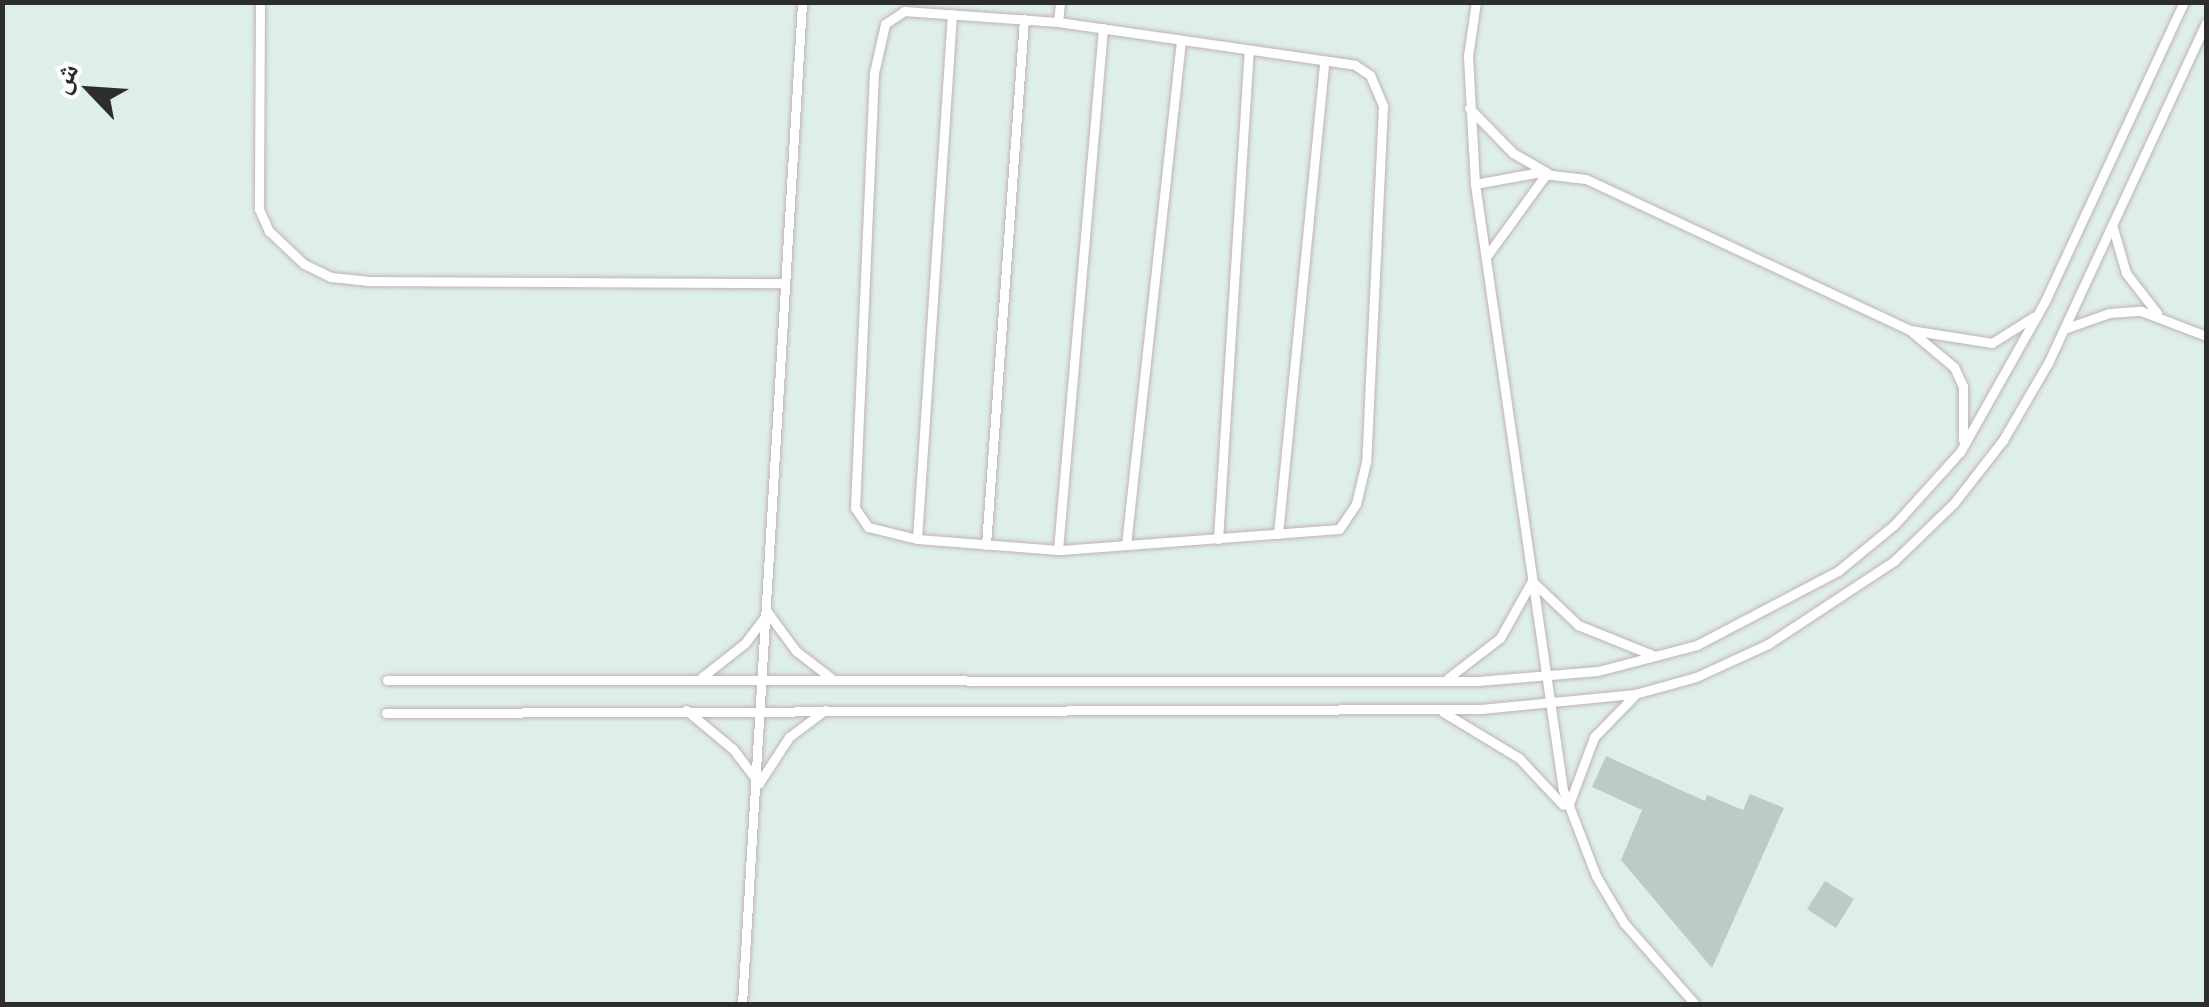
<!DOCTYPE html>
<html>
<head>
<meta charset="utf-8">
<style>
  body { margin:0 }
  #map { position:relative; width:2209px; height:1007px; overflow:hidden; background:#deefea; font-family:Barlow,"Noto Naskh Arabic",sans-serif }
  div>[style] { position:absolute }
  .building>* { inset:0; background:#bdcbc7 }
  .roads { filter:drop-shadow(0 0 2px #c1b2b3) drop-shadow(0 0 2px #c1b2b3) }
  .lane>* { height:9px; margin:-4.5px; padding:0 4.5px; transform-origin:4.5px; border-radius:4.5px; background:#fff }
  span { translate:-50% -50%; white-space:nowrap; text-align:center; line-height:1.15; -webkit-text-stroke:10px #fff; paint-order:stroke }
  .frame { position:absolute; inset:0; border:5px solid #2d2d2d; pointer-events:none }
  .north { position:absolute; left:40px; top:40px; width:100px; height:100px; -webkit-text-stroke:8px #fff; paint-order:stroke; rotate:295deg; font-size:28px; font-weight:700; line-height:40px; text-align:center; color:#2d2d2d }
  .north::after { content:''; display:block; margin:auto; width:35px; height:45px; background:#2d2d2d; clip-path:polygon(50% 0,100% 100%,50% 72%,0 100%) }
</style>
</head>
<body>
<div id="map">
  <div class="building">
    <i style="clip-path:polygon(1606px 756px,1705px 801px,1707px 795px,1743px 810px,1750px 794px,1784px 808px,1712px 968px,1621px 860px,1642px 810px,1592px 787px)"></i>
    <i style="clip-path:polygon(1825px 881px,1854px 899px,1836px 928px,1807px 909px)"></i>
  </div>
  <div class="roads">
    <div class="lane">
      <i style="left:260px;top:2px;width:207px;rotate:90.3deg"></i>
      <i style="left:259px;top:209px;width:24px;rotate:66deg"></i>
      <i style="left:269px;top:231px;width:48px;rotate:43.3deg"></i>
      <i style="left:304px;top:264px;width:30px;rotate:26deg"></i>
      <i style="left:331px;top:277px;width:36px;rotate:6deg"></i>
      <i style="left:367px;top:281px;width:418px;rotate:0.3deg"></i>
      <i style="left:1476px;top:2px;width:55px;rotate:98.4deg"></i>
      <i style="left:1468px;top:56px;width:128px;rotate:86.9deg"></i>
      <i style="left:1475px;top:184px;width:612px;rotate:81.74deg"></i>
      <i style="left:1563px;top:790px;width:92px;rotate:69deg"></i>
      <i style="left:1596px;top:876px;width:55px;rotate:59.2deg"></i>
      <i style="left:1624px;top:923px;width:108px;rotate:48.8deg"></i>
      <i style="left:904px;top:11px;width:154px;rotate:4.1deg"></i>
      <i style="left:1058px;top:22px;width:300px;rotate:8.2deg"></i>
      <i style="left:1355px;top:65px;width:18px;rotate:34deg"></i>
      <i style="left:1370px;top:75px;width:34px;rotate:67deg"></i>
      <i style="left:1383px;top:106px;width:356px;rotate:92.7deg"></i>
      <i style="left:1366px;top:462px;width:43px;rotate:103.4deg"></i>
      <i style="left:1356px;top:504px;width:30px;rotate:124deg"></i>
      <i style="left:1339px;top:529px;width:282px;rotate:175.7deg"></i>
      <i style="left:1058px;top:550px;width:141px;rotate:-175.5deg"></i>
      <i style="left:917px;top:539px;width:50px;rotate:-166.2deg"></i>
      <i style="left:868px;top:527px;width:23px;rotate:-124deg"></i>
      <i style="left:855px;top:508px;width:435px;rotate:-87.5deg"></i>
      <i style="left:874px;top:73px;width:50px;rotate:-77.3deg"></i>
      <i style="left:885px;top:24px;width:23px;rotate:-34deg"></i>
      <i style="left:1058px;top:22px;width:20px;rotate:-84deg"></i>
      <i style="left:1469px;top:108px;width:63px;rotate:45.6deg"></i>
      <i style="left:1513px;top:153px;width:39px;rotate:30deg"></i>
      <i style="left:1547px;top:173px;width:104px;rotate:126deg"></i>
      <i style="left:1475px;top:184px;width:61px;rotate:-10.4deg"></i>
      <i style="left:1535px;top:173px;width:51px;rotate:6.7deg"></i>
      <i style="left:1586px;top:179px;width:357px;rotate:25deg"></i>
      <i style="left:1910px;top:330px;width:83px;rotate:9deg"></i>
      <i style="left:1992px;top:343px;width:49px;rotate:-32.4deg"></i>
      <i style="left:2113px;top:228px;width:47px;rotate:73.9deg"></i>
      <i style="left:2126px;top:273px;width:51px;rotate:52.2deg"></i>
      <i style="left:2064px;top:329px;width:48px;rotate:-19.6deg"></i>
      <i style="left:2109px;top:313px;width:32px;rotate:-4deg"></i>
      <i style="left:2141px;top:311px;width:70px;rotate:21deg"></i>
      <i style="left:1912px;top:332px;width:55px;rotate:39.8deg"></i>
      <i style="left:1954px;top:367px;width:21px;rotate:65deg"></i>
      <i style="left:1963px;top:386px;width:54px;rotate:90deg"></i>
      <i style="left:1278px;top:534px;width:475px;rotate:-84.4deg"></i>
      <i style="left:917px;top:539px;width:526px;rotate:-86.19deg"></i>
      <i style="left:1218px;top:539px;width:490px;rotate:-86.4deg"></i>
      <i style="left:986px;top:545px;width:527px;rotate:-85.87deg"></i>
      <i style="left:1126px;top:545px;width:508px;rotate:-83.78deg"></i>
      <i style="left:1058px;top:550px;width:524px;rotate:-85.07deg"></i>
      <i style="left:702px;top:677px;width:55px;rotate:-38.3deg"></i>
      <i style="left:745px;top:643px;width:38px;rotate:-53deg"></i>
      <i style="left:768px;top:613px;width:47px;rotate:53.6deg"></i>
      <i style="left:796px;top:651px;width:44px;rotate:37.6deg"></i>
      <i style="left:1448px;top:678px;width:66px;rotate:-37.6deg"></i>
      <i style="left:1500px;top:638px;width:65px;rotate:-60.7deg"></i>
      <i style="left:1532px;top:581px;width:64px;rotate:43.7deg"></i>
      <i style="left:1578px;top:625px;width:83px;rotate:21.9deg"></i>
      <i style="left:387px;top:680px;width:1091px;rotate:0.05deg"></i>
      <i style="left:1478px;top:681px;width:120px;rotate:-4.8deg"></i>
      <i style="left:1598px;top:671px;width:102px;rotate:-14.7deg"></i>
      <i style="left:1697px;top:645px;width:159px;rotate:-27.7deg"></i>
      <i style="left:1838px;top:571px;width:72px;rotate:-39.4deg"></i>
      <i style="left:1894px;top:525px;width:98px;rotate:-47.9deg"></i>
      <i style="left:1960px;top:452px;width:173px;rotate:-60.6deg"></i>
      <i style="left:2045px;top:301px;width:330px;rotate:-65.1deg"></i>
      <i style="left:686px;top:710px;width:61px;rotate:39.7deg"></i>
      <i style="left:733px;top:749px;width:43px;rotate:52.6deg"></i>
      <i style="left:759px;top:783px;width:55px;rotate:-56.9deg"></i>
      <i style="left:789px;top:737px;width:45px;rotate:-36.9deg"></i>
      <i style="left:1443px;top:712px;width:89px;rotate:31.2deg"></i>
      <i style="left:1519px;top:758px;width:64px;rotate:46.9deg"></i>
      <i style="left:386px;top:713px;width:1095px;rotate:-0.21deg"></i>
      <i style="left:1481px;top:709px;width:155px;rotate:-5.6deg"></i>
      <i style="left:1635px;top:694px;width:63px;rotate:-15.6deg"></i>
      <i style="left:1696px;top:677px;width:79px;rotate:-24.6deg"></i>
      <i style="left:1768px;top:644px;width:151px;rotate:-33.4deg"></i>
      <i style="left:1894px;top:561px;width:83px;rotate:-44deg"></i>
      <i style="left:1954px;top:503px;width:80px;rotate:-52.1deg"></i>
      <i style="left:2003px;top:440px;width:89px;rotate:-59.7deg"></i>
      <i style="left:2048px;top:363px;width:375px;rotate:-65.1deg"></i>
      <i style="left:1569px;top:804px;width:72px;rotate:-69.5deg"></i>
      <i style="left:1594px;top:737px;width:57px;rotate:-45.7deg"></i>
      <i style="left:742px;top:1004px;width:1004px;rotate:-86.57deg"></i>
    </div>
  </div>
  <div class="frame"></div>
  <div class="north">ش</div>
</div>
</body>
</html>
